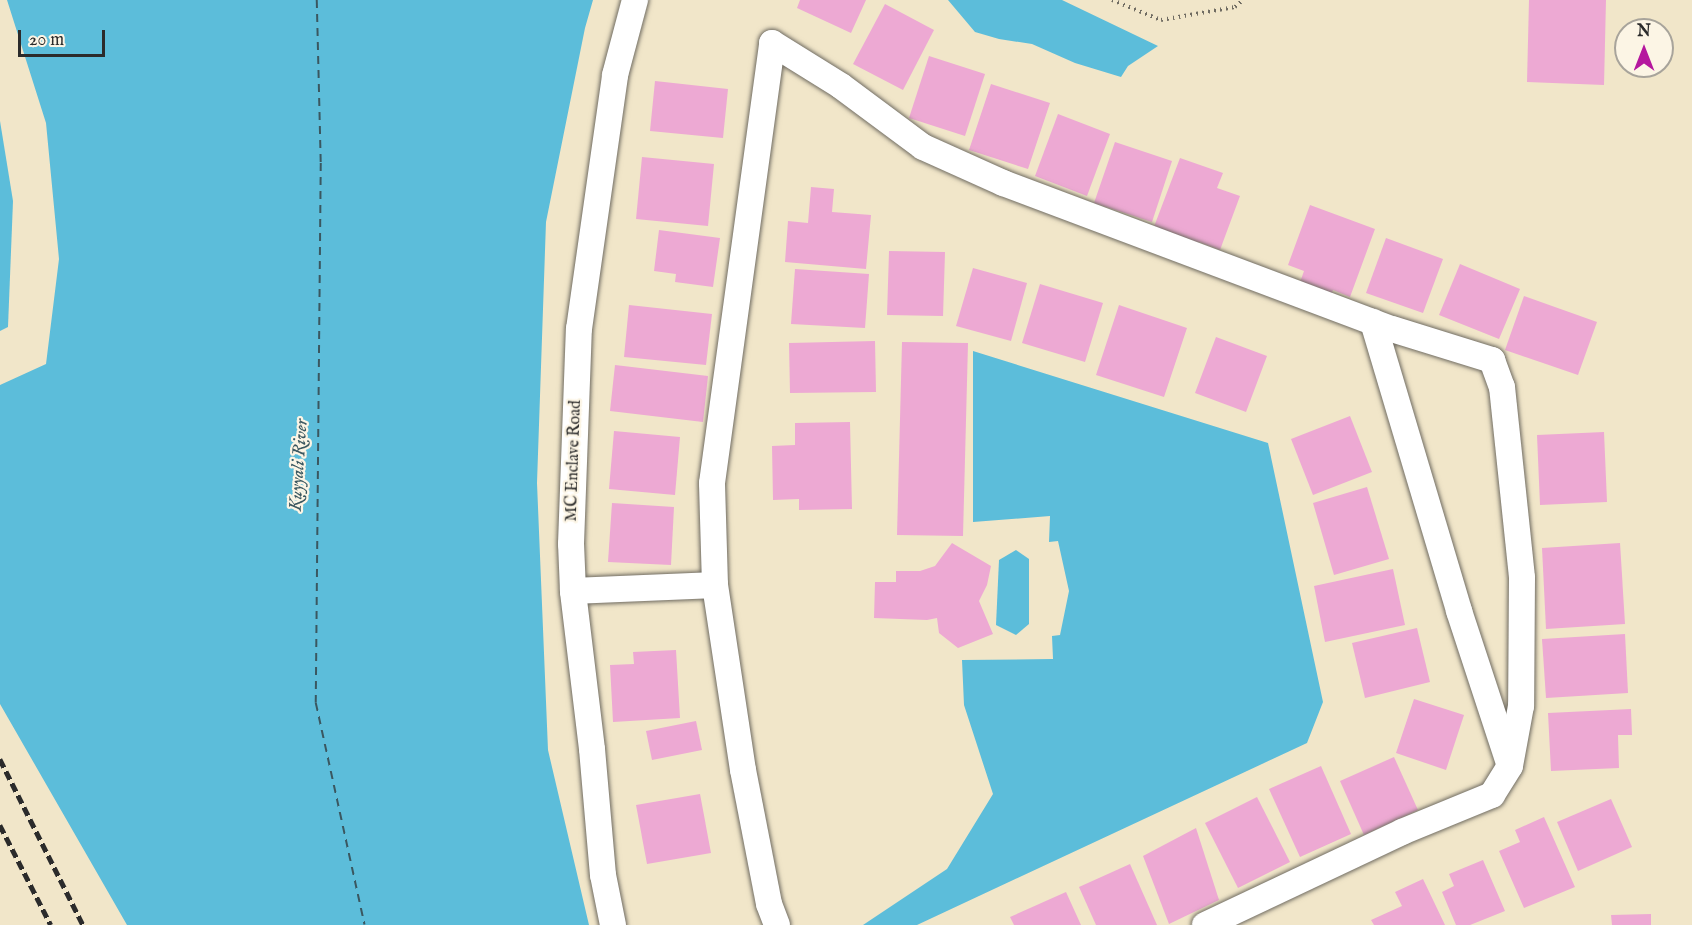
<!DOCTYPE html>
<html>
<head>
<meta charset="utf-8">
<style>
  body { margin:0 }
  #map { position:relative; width:1692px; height:925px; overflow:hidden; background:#f1e6c9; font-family:"IM FELL English",serif }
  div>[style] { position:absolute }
  .water>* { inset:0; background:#5cbdda }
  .ferry>* { height:1.5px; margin-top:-0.75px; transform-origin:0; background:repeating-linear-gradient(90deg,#3a5760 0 8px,transparent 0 14px) }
  .building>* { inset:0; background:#eda9d3 }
  .path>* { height:4px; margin-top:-2px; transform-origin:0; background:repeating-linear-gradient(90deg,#706c62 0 1.5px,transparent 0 6px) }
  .roads { filter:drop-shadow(0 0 2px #706c62) drop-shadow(0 0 2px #706c62) }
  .minor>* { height:26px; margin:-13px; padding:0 13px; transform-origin:13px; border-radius:13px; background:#fff }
  .rail>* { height:4.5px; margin-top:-2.25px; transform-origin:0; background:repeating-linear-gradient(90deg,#2b2b2b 0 9px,transparent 0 13.5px) }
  span { translate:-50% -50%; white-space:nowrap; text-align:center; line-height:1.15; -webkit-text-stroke:4.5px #fcf5e5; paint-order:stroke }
  .street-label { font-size:16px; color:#2b2b2b }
  .water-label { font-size:18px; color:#3a5760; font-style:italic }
  .north { position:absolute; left:1614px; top:18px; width:60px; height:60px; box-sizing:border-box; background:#fcf5e5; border:2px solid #a8a49b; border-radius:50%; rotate:0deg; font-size:16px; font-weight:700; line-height:24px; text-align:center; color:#2b2b2b }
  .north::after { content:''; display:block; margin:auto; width:21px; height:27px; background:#b5179e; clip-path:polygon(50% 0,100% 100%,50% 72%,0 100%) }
  .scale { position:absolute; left:18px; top:30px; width:87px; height:27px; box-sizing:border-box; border:3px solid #2b2b2b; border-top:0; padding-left:8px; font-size:18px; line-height:21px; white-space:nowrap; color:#2b2b2b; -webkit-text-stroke:4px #fcf5e5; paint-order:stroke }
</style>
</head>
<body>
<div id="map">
  <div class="water">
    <i style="clip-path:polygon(7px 0,593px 0,585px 28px,546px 222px,537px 483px,548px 750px,589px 925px,127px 925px,0 704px,0 385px,46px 364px,59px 259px,46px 123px)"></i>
    <i style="clip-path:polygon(948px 0,1062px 0,1158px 46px,1128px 66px,1121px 77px,1075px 63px,1032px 44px,999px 39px,975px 32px)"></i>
    <i style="clip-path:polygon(0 121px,13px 201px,8px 327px,0 331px)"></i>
    <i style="clip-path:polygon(973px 351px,1268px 443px,1323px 702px,1307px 743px,917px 925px,863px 925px,947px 869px,993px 794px,964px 705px,962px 660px,1053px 659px,1052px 636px,1060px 635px,1069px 591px,1058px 541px,1049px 542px,1050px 516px,973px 522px)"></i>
    <i style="clip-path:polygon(1016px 550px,1029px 559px,1029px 624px,1016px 635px,996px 625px,999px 560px)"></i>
  </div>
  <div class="ferry">
    <i style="left:317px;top:0;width:163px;rotate:88.6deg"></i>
    <i style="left:321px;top:163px;width:540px;rotate:90.53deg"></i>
    <i style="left:316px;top:703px;width:227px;rotate:77.6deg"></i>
  </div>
  <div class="building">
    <i style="clip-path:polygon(800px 0,866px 0,851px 33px,797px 8px)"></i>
    <i style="clip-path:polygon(1529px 0,1606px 0,1604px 85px,1527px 82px)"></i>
    <i style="clip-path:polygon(885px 4px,934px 30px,903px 90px,853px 64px)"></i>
    <i style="clip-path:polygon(929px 56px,985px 74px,965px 136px,909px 118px)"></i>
    <i style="clip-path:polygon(655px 81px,728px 89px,723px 138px,650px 131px)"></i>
    <i style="clip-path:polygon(991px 84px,1050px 103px,1028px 169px,969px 150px)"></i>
    <i style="clip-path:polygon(1058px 114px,1110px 134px,1087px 196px,1035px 176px)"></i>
    <i style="clip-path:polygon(1115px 142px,1172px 161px,1152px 222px,1094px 203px)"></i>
    <i style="clip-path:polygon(642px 157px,714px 164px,708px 226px,636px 219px)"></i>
    <i style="clip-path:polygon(1180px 158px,1223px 173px,1217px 188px,1240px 196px,1220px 250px,1199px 242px,1197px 248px,1152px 232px)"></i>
    <i style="clip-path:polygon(811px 187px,834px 189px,832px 212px,871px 215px,866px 269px,785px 262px,788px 221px,808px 223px)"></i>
    <i style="clip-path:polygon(1310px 205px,1375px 229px,1350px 297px,1333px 290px,1329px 299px,1298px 288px,1304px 271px,1288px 265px)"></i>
    <i style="clip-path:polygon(659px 230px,720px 238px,713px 287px,675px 282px,676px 274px,654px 271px)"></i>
    <i style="clip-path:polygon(1386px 238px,1443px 259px,1423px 313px,1366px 293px)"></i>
    <i style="clip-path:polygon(889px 251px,945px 252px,943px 316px,887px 315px)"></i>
    <i style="clip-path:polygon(1460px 264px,1520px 289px,1499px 339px,1439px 315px)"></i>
    <i style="clip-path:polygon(973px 268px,1027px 283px,1011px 341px,956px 326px)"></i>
    <i style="clip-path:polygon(795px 269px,869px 274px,865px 328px,791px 324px)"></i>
    <i style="clip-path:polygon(1040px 284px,1103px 303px,1085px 362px,1022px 343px)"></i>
    <i style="clip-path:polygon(1524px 296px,1597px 322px,1578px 375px,1505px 350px)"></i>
    <i style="clip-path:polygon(629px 305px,712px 314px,706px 365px,624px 357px)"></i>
    <i style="clip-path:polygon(1119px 305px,1187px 328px,1164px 397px,1096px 375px)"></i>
    <i style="clip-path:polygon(1216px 337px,1267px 356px,1246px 412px,1195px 393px)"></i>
    <i style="clip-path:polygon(875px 341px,876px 392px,790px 393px,789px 343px)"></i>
    <i style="clip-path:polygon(902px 342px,968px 343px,963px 536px,897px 535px)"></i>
    <i style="clip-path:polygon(615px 365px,708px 376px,703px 422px,610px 411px)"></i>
    <i style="clip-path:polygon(1350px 416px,1372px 472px,1313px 495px,1291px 439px)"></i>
    <i style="clip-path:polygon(850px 422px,852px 509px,799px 510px,799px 499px,773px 500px,772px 446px,795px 445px,795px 423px)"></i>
    <i style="clip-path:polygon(614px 431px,680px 437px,675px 495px,609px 489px)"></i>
    <i style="clip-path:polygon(1604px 432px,1607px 502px,1540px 505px,1537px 435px)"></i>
    <i style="clip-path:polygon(1367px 487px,1389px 559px,1334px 575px,1313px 503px)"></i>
    <i style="clip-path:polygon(612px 503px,674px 507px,671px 565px,608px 562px)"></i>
    <i style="clip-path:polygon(952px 543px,991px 566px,987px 585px,979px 601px,993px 634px,958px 648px,939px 633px,937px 618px,927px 620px,874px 618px,875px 582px,896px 582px,896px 571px,920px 571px,935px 566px)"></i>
    <i style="clip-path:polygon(1620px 543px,1625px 624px,1546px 629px,1542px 548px)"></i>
    <i style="clip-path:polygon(1393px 569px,1405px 625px,1325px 642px,1314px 586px)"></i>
    <i style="clip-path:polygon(1417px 628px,1430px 682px,1365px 698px,1352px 643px)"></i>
    <i style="clip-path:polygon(1625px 634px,1628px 693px,1546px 698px,1542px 639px)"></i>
    <i style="clip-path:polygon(676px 650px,680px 718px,613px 722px,610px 665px,634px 664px,633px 652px)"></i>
    <i style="clip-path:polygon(1414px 699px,1464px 715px,1446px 770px,1396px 753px)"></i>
    <i style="clip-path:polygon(1631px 709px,1632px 735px,1618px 735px,1619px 768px,1551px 771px,1548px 713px)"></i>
    <i style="clip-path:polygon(696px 721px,702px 750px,652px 760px,646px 731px)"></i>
    <i style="clip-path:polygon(1394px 757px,1418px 810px,1364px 835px,1340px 781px)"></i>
    <i style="clip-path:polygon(1321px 766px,1351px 834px,1300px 857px,1269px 789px)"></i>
    <i style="clip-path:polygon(700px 794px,711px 853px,647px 864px,636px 805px)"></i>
    <i style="clip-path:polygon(1257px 797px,1290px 862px,1238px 888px,1205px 823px)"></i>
    <i style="clip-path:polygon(1611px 799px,1632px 847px,1578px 871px,1557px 822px)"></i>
    <i style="clip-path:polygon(1544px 817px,1575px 887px,1524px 908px,1499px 851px,1520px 842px,1515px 830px)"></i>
    <i style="clip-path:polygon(1196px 828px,1219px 900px,1169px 924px,1143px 856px)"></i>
    <i style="clip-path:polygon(1483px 860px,1505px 911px,1470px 925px,1456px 925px,1442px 892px,1454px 886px,1449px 874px)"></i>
    <i style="clip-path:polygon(1130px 864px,1157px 925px,1096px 925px,1079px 887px)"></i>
    <i style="clip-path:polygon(1423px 879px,1445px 925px,1374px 925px,1371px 920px,1402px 906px,1395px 892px)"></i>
    <i style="clip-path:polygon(1066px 892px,1081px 925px,1014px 925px,1010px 917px)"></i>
    <i style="clip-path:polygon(1651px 914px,1651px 925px,1612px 925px,1611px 915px)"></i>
  </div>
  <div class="path">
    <i style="left:1112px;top:0;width:53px;rotate:22.2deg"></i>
    <i style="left:1161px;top:20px;width:75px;rotate:-10deg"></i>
    <i style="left:1235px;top:7px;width:11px;rotate:-41deg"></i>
  </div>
  <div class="roads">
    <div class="minor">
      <i style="left:1373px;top:322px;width:302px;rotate:73.4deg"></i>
      <i style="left:1459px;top:611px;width:160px;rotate:71.8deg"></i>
      <i style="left:715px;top:585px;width:187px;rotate:81.4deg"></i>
      <i style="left:743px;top:770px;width:136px;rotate:79deg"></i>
      <i style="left:769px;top:904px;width:22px;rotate:69deg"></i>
      <i style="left:573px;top:591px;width:142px;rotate:-2.4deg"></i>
      <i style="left:715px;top:585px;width:102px;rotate:-91.7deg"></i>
      <i style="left:712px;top:483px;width:444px;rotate:-82.2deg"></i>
      <i style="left:772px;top:43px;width:81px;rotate:31.9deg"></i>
      <i style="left:841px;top:86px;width:102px;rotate:36.6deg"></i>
      <i style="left:923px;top:147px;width:88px;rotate:24.2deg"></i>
      <i style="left:1003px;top:183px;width:415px;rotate:20.6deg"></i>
      <i style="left:1392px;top:329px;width:105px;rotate:17.2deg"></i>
      <i style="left:1492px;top:360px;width:29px;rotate:70deg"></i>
      <i style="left:1502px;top:387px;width:192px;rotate:84deg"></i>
      <i style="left:1522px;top:578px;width:128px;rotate:90.4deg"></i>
      <i style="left:1521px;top:706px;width:61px;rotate:100.4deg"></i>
      <i style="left:1510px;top:766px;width:34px;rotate:122deg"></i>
      <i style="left:1492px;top:795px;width:97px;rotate:157.7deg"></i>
      <i style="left:1402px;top:832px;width:218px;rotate:154.7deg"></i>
      <i style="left:613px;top:925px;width:51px;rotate:-101.3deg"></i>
      <i style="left:603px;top:875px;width:126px;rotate:-95deg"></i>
      <i style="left:592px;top:749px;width:159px;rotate:-96.9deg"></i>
      <i style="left:573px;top:591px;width:47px;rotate:-92.4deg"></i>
      <i style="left:571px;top:544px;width:215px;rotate:-87.9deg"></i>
      <i style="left:579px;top:329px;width:257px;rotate:-81.9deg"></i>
      <i style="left:615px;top:75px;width:78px;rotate:-75.1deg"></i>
    </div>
  </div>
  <div class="rail">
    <i style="left:0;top:759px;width:186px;rotate:63.4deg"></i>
    <i style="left:0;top:825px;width:112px;rotate:63deg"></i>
  </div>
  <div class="street-label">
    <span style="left:574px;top:461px;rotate:-88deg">MC Enclave Road</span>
  </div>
  <div class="water-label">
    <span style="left:300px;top:465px;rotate:-86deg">Kuyyali River</span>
  </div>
  <div class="north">N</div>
  <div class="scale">20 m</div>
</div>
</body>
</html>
